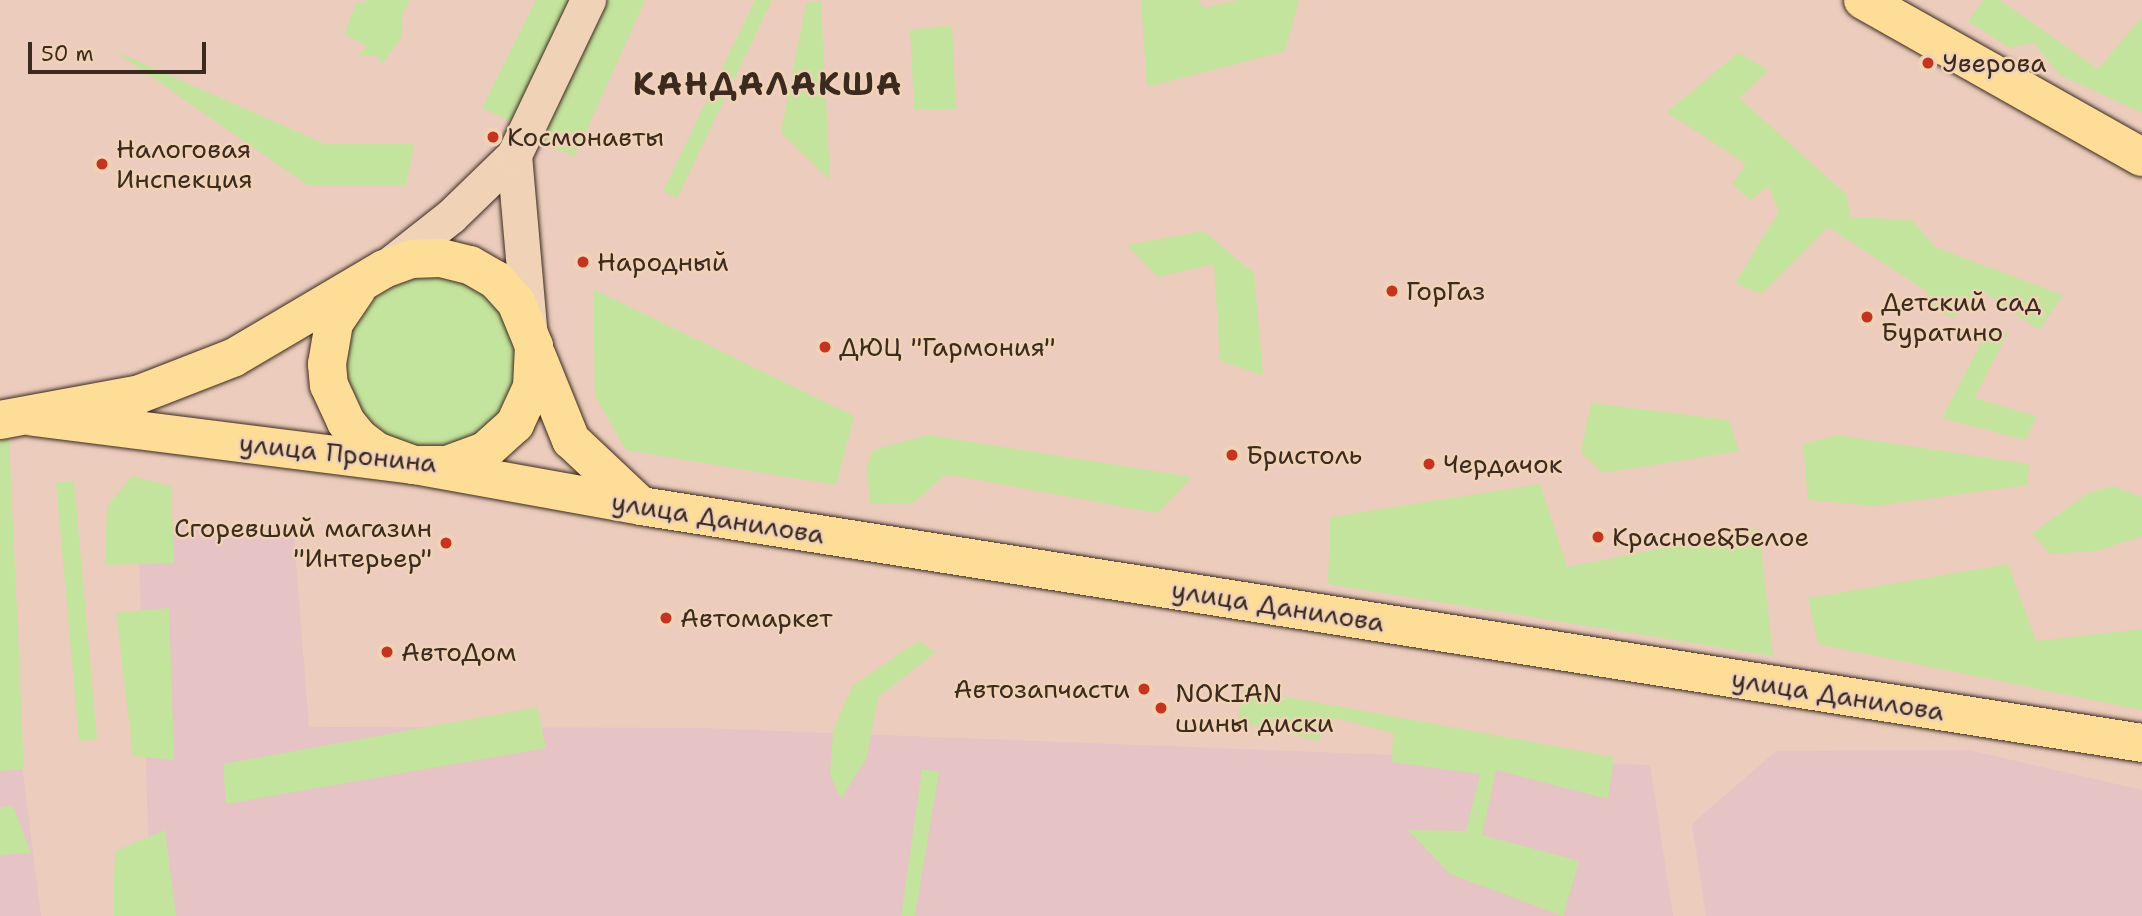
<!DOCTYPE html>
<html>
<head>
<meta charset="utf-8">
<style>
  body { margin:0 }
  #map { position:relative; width:2142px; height:916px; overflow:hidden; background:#ebccbd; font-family:"Shantell Sans",sans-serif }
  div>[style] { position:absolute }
  .built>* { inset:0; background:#e6c3c4 }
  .green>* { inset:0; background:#c3e49c }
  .round { border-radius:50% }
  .roads { filter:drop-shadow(0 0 2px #3b2a1e) drop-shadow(0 0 2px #3b2a1e) }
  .minor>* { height:35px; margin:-17.5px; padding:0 17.5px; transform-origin:17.5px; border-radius:17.5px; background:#f0d3b7 }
  .major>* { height:38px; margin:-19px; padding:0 19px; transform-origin:19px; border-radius:19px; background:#fedd96 }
  .dots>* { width:19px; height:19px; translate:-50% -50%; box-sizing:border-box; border:4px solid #f0d3b7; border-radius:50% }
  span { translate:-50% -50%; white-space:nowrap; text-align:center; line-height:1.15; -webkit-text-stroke:5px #f0d3b7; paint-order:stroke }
  .poi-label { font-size:26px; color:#3b2a1e }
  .left { translate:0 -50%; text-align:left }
  .right { translate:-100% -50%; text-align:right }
  .street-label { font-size:26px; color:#3b2a1e }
  .district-label { font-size:33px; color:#3b2a1e; font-weight:700; letter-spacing:2px }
  .scale { position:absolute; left:28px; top:42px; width:178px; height:32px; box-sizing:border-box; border:4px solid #3b2a1e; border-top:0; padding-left:9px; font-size:21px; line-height:24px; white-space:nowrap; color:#3b2a1e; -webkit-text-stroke:5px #f0d3b7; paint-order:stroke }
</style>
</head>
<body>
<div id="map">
  <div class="built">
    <i style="clip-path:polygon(138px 525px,293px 525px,309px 727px,701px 728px,1650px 765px,1673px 916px,151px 916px)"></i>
    <i style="clip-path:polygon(0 552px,4px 623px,41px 916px,0 916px)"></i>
    <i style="clip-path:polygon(1968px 750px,2142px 790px,2142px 916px,1706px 916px,1692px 824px,1776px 751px)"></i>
  </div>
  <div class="green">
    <i style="clip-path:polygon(369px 0,410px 0,401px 17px,402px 36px,382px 64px,377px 56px,358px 55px,367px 46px,344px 34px,356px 3px)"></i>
    <i style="clip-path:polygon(536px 0,584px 0,523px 127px,482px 108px)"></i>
    <i style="clip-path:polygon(608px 0,645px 0,575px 156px,535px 142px)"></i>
    <i style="clip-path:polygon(755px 0,772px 0,677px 198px,663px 191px)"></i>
    <i style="clip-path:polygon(1141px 0,1198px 0,1204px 8px,1238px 0,1299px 0,1285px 51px,1147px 87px)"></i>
    <i style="clip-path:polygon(1983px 0,2000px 0,2098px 69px,2142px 17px,2142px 113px,2060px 75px,2033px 42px,2010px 48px,1968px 21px)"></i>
    <i style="clip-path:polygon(821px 1px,830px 180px,781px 132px,806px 3px)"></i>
    <i style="clip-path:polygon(952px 25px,956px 109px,914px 109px,910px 30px)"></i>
    <i style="clip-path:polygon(113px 50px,325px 144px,414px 144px,406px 185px,307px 185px)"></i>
    <i style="clip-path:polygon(1738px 53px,1768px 70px,1739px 98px,1847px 195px,1850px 217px,1912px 220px,1935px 247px,2063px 295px,2039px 330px,1984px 292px,1953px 318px,1925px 304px,1928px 292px,1828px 227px,1761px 294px,1735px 283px,1779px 211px,1768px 186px,1750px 200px,1732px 184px,1746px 164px,1667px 112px)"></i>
    <i style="clip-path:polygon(1203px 231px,1254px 273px,1263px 375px,1220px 361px,1214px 264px,1158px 277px,1127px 245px)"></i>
    <i class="round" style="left:347px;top:277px;width:170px;height:170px"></i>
    <i style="clip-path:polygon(593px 289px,854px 416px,836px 485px,626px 450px,595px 396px)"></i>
    <i style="clip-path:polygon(1989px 327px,2008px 333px,1974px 398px,2037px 416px,2025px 440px,1942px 418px)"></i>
    <i style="clip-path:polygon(1591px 403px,1729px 420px,1739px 451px,1603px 473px,1581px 452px)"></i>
    <i style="clip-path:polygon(928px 435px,1192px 477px,1157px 513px,946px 474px,913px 503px,870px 504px,867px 465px,873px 450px)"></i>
    <i style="clip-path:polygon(1837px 435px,2029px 464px,2027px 485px,1875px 506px,1808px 500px,1803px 444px)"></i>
    <i style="clip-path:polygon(9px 437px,24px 769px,0 771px,0 438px)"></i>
    <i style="clip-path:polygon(132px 476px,171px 486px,174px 563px,105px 565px,107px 507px)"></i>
    <i style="clip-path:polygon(74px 481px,97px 739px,79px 741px,56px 483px)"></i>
    <i style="clip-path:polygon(1540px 484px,1567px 567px,1759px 529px,1773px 656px,1328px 584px,1330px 517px)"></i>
    <i style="clip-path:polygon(2113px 486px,2142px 497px,2142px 536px,2096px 551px,2050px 554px,2032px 533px,2090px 492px)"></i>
    <i style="clip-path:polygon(2008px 564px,2036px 641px,2142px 629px,2142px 710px,1818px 644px,1808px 598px)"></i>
    <i style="clip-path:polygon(169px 608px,174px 760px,133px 756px,116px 613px)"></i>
    <i style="clip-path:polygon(918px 641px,936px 652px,878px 697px,867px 757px,841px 799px,830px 775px,833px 730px,853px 685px)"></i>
    <i style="clip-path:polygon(1244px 689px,1614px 757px,1608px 799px,1496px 770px,1482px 835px,1579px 861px,1563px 916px,1450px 874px,1408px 830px,1466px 831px,1480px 774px,1392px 762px,1393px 733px,1335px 718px,1318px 741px,1237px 721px)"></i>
    <i style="clip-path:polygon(537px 707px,546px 748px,226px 804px,223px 764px)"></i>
    <i style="clip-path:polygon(922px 769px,939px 772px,915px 916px,901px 916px)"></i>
    <i style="clip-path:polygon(13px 806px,31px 853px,0 855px,0 807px)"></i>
    <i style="clip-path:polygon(165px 830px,176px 916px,113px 916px,115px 851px)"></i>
  </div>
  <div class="roads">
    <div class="minor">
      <i style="left:514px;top:155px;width:174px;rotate:85deg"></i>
      <i style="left:385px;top:268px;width:84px;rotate:-38.2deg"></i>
      <i style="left:451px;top:216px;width:88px;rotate:-44.1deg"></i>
      <i style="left:514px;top:155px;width:172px;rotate:-64.5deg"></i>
    </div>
    <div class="major">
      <i style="left:1863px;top:0;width:320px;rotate:29.4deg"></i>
      <i style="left:357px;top:289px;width:41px;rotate:124.1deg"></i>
      <i style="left:334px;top:323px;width:42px;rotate:99.7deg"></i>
      <i style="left:327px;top:364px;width:21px;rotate:85deg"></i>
      <i style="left:329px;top:385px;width:41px;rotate:65.3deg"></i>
      <i style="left:346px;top:422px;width:21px;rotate:51deg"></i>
      <i style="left:359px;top:438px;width:21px;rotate:37deg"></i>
      <i style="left:376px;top:451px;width:40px;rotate:20.2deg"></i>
      <i style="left:414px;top:465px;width:231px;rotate:10.2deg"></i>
      <i style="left:641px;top:506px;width:1520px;rotate:8.97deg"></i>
      <i style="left:537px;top:356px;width:91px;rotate:68deg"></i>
      <i style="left:571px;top:440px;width:93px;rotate:43.3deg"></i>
      <i style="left:0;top:420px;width:142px;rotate:-10.5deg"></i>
      <i style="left:140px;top:394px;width:100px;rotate:-21.2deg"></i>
      <i style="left:233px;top:358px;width:175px;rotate:-30.5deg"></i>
      <i style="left:384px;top:269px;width:30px;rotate:-20deg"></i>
      <i style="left:412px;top:259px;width:29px;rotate:-2deg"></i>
      <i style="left:441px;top:258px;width:30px;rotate:14deg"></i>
      <i style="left:470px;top:265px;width:30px;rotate:30deg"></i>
      <i style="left:496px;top:280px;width:30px;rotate:48deg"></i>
      <i style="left:516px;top:302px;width:48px;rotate:67.8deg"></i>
      <i style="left:534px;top:346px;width:41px;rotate:92.8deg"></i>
      <i style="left:532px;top:387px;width:41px;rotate:114.7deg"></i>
      <i style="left:515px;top:424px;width:40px;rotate:138deg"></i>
      <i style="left:485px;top:451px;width:40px;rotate:159.8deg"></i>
      <i style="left:447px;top:465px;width:33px;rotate:180deg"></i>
      <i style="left:414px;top:465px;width:384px;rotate:-172.8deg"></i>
    </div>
  </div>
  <div class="dots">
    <i style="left:1928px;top:63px;background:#c8321e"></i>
    <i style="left:493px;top:137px;background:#c8321e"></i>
    <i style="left:102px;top:164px;background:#c8321e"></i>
    <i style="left:583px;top:262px;background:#c8321e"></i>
    <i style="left:1392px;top:291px;background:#c8321e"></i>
    <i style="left:1867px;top:317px;background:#c8321e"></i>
    <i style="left:825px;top:347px;background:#c8321e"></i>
    <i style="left:1232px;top:455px;background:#c8321e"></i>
    <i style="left:1429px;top:464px;background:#c8321e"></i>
    <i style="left:1598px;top:537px;background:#c8321e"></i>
    <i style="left:446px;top:543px;background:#c8321e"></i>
    <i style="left:666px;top:618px;background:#c8321e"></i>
    <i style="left:387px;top:652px;background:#c8321e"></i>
    <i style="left:1144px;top:689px;background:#c8321e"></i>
    <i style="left:1161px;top:708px;background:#c8321e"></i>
  </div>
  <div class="poi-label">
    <span class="left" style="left:1942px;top:63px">Уверова</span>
    <span class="left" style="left:507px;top:137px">Космонавты</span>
    <span class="left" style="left:116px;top:164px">Налоговая<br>Инспекция</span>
    <span class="left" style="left:597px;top:262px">Народный</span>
    <span class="left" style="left:1406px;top:291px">ГорГаз</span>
    <span class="left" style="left:1881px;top:317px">Детский сад<br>Буратино</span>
    <span class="left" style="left:839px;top:347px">ДЮЦ "Гармония"</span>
    <span class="left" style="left:1246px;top:455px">Бристоль</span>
    <span class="left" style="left:1443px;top:464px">Чердачок</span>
    <span class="right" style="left:432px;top:543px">Сгоревший магазин<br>"Интерьер"</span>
    <span class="left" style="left:1612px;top:537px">Красное&amp;Белое</span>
    <span class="left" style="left:680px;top:618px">Автомаркет</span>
    <span class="left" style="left:401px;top:652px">АвтоДом</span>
    <span class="right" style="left:1130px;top:689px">Автозапчасти</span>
    <span class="left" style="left:1175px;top:708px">NOKIAN<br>шины диски</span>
  </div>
  <div class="street-label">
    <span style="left:338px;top:453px;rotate:6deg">улица Пронина</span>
    <span style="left:718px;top:518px;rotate:9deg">улица Данилова</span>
    <span style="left:1278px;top:606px;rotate:9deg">улица Данилова</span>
    <span style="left:1838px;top:695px;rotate:9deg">улица Данилова</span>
  </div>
  <div class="district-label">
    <span style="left:768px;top:84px">КАНДАЛАКША</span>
  </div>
  <div class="scale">50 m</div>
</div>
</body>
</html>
